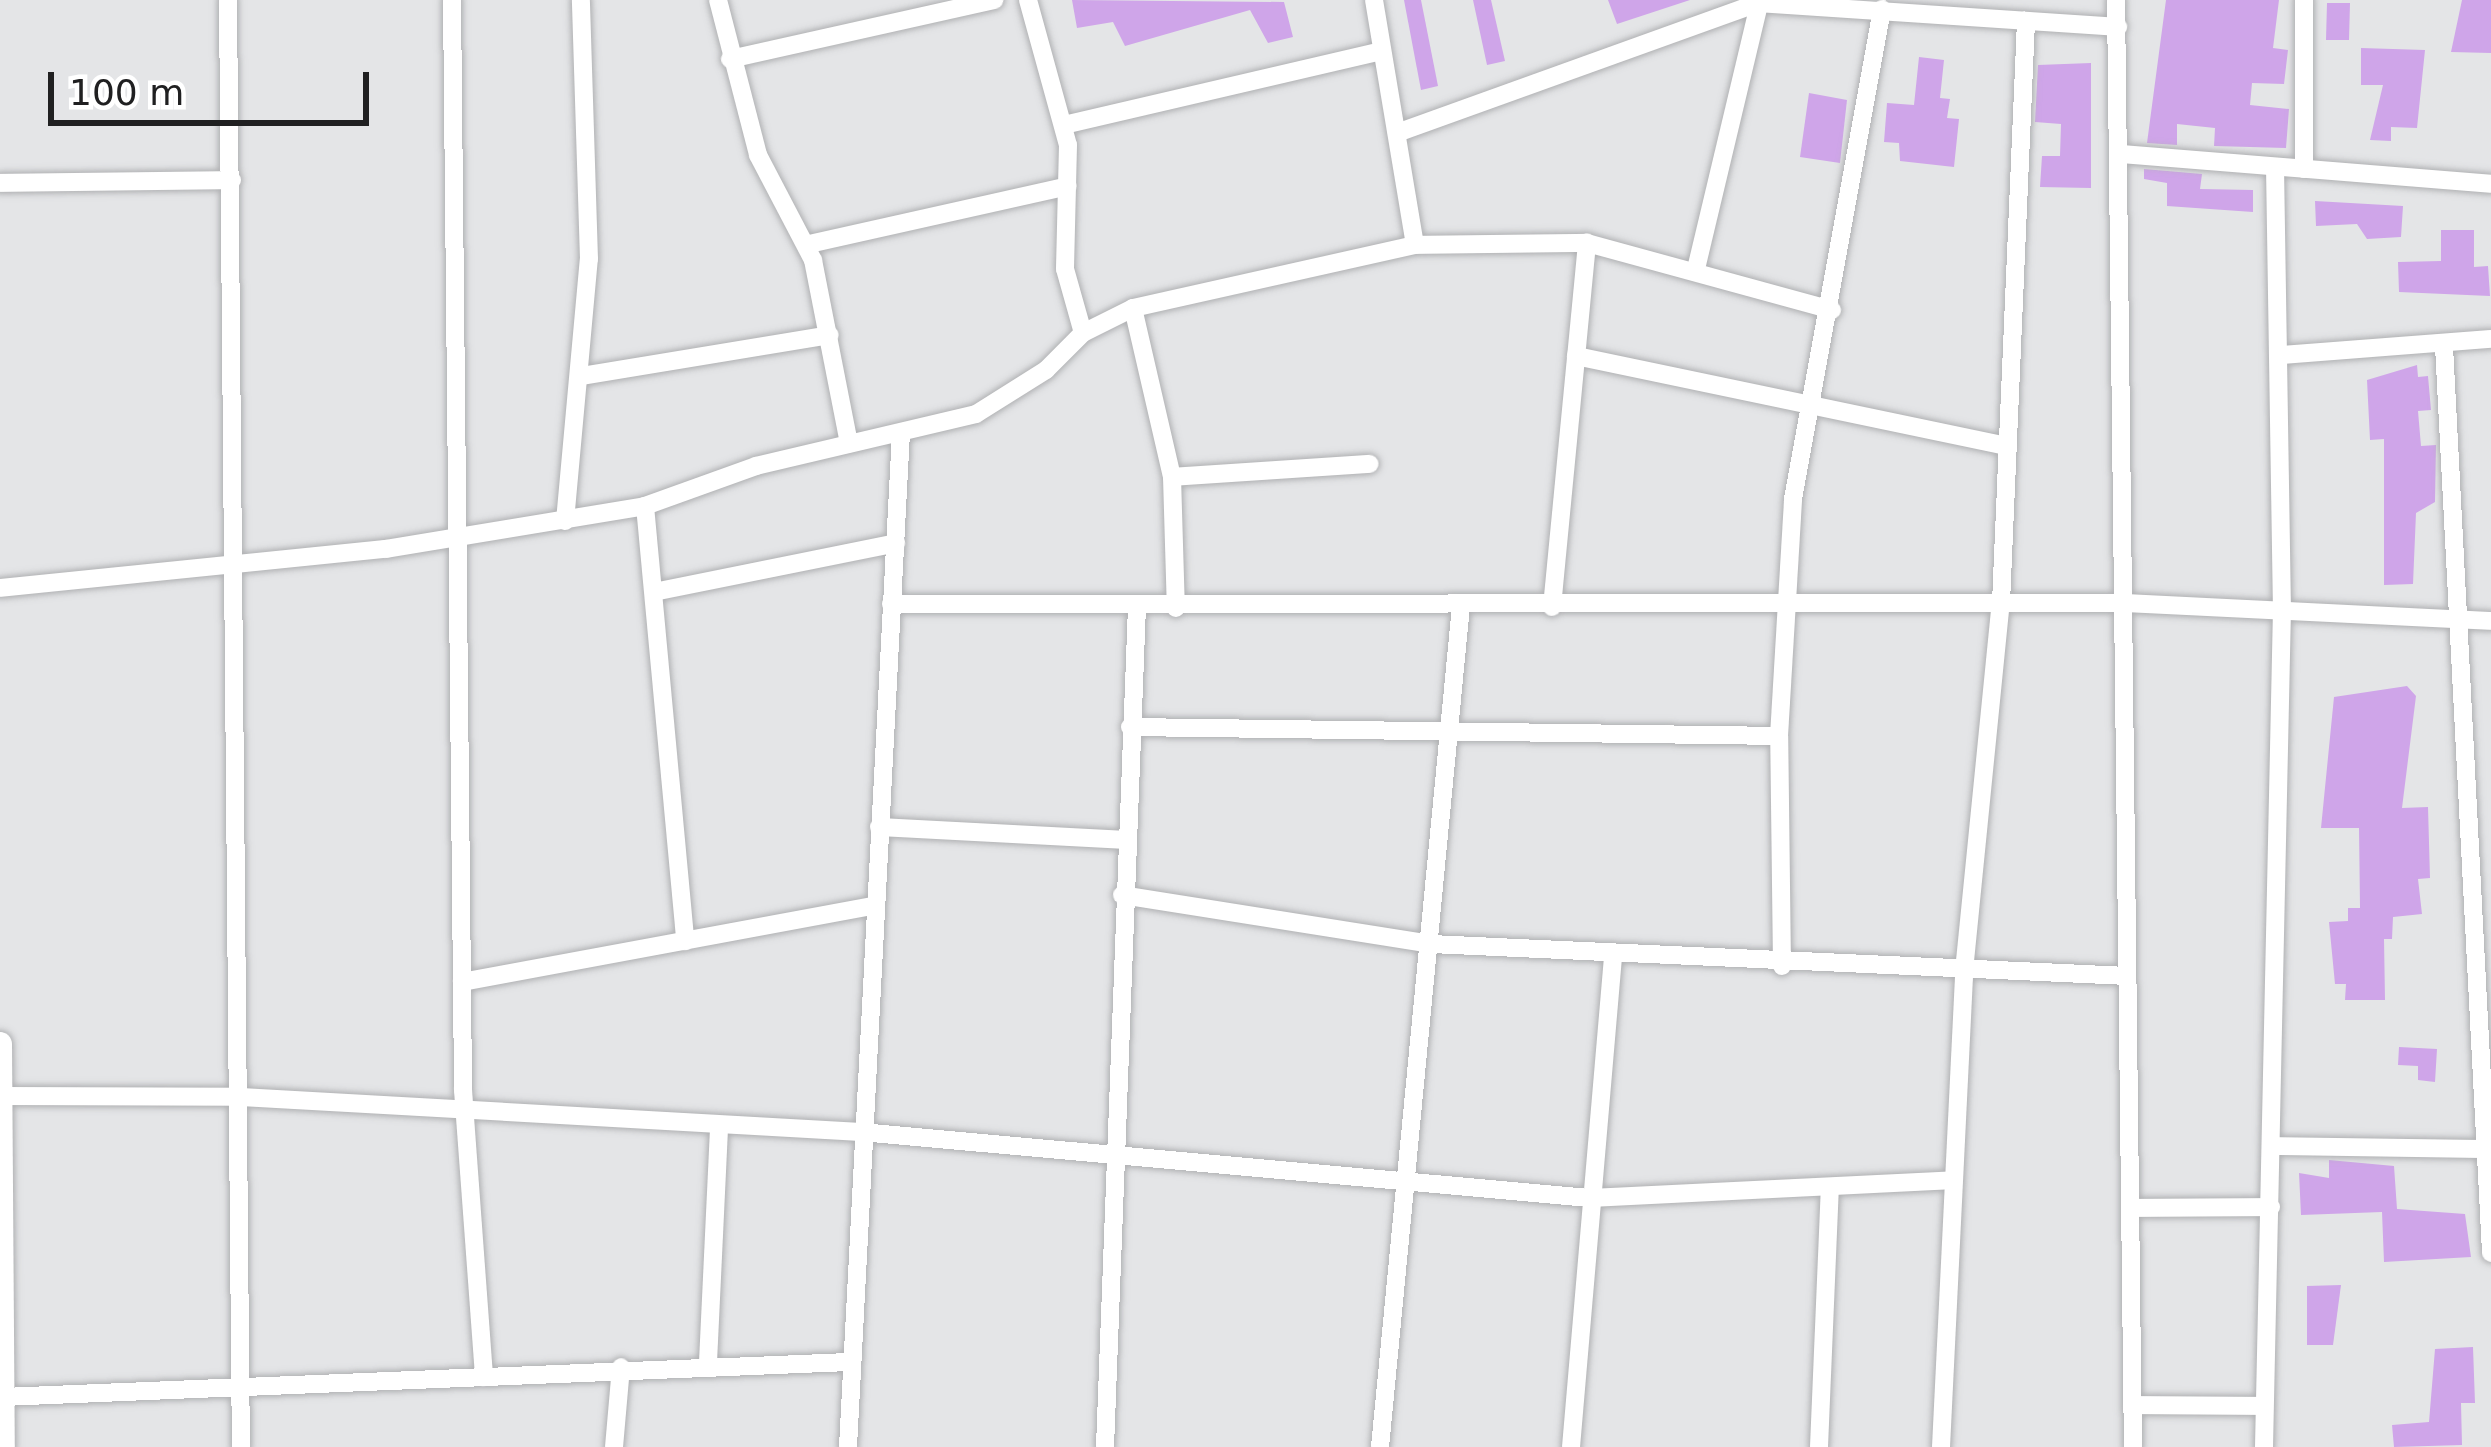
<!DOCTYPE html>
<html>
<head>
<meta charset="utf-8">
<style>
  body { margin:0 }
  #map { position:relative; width:2491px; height:1447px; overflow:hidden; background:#e4e5e7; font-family:"DejaVu Sans",sans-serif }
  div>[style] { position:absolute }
  .building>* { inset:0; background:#cfa5e9 }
  .roads { filter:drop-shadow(0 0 3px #b0b1b3) drop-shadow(0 0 3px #b0b1b3) }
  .minor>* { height:18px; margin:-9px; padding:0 9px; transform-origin:9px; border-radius:9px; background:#fff }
  .tertiary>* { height:24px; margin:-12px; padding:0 12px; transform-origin:12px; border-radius:12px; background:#fff }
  span { translate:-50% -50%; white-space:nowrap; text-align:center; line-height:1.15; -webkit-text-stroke:9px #fff; paint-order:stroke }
  .scale { position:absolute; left:48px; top:72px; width:321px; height:54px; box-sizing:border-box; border:6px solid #202021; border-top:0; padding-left:15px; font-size:36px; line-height:42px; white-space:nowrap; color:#202021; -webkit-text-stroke:9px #fff; paint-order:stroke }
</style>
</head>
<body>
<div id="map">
  <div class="building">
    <i style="clip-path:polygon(1072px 0,1284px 2px,1293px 37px,1268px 43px,1250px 10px,1125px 46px,1113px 22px,1077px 28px)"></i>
    <i style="clip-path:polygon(1404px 0,1421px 0,1438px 86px,1421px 90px)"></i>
    <i style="clip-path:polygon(1473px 0,1491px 0,1505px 61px,1487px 65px)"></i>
    <i style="clip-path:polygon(1608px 0,1690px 0,1617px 24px)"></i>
    <i style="clip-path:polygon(2166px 0,2279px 0,2273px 48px,2288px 50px,2284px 84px,2252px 83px,2250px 105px,2289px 109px,2286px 148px,2214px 146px,2215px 128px,2177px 124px,2177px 145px,2147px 143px)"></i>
    <i style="clip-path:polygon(2462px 0,2491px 0,2491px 53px,2451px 52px)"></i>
    <i style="clip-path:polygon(2327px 3px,2350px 3px,2349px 40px,2326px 40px)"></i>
    <i style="clip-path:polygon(2361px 48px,2425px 50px,2417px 128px,2391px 127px,2391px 141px,2370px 140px,2383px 85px,2361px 85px)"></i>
    <i style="clip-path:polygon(1919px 57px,1944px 60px,1940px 98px,1950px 99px,1947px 118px,1959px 119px,1954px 167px,1900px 161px,1899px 143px,1884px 142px,1887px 103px,1914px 105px)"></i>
    <i style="clip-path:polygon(2091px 63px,2091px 188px,2040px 187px,2042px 156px,2060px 156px,2061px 124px,2035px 122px,2038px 65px)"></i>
    <i style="clip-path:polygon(1809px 93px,1847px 100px,1840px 163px,1800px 157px)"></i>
    <i style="clip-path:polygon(2144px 169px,2202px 174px,2200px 189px,2253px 190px,2253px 212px,2167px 206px,2167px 183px,2144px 179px)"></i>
    <i style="clip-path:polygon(2315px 201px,2403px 206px,2401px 237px,2367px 239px,2357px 224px,2316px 226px)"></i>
    <i style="clip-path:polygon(2441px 230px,2474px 230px,2474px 267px,2488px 266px,2490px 296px,2399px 292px,2398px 262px,2441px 261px)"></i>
    <i style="clip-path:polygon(2417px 365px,2418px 377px,2428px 376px,2431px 410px,2418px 411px,2421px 446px,2436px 445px,2435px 502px,2416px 513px,2413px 584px,2384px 585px,2384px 439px,2370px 440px,2367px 380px)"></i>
    <i style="clip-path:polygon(2407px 686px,2416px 696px,2402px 808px,2428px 807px,2430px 878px,2418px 879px,2422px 914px,2393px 917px,2392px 939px,2384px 939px,2385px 1000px,2345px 1000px,2346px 984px,2335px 984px,2329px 922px,2348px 921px,2348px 908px,2360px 908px,2359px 828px,2321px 828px,2334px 697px)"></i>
    <i style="clip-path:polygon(2399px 1047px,2437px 1049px,2435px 1082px,2418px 1080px,2418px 1066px,2398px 1065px)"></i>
    <i style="clip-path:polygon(2329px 1160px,2394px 1166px,2397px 1209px,2465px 1214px,2471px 1257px,2384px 1262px,2382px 1212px,2301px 1215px,2299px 1173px,2329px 1178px)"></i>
    <i style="clip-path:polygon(2341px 1285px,2333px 1345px,2307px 1345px,2307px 1286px)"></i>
    <i style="clip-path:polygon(2473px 1347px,2475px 1403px,2461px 1403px,2462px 1445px,2394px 1447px,2392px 1425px,2429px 1422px,2435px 1349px)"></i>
  </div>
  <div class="roads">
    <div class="minor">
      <i style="left:228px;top:0;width:1447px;rotate:89.49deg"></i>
      <i style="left:452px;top:0;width:1090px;rotate:89.42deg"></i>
      <i style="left:463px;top:1090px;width:288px;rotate:85.8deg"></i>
      <i style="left:718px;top:0;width:160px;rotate:75.5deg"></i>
      <i style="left:758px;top:155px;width:119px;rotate:62.4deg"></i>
      <i style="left:813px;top:260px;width:187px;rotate:78.9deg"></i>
      <i style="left:1028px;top:0;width:150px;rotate:74.6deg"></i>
      <i style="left:1068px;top:145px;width:124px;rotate:91.4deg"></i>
      <i style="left:1065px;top:269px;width:66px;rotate:74.3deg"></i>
      <i style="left:1374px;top:0;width:248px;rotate:80.5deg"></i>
      <i style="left:2116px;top:0;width:1447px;rotate:89.33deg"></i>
      <i style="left:730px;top:59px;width:271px;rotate:-12.6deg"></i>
      <i style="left:1064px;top:125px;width:326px;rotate:-13.1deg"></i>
      <i style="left:1397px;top:133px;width:385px;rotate:-19.8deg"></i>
      <i style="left:1759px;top:3px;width:360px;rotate:3.8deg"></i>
      <i style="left:2121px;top:154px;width:371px;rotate:4.6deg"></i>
      <i style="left:2304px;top:169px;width:169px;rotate:-90deg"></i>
      <i style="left:0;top:183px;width:232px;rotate:-0.7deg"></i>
      <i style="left:809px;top:244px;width:265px;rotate:-12.6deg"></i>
      <i style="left:1696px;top:269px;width:277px;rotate:-76.6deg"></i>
      <i style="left:1133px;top:308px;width:173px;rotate:77deg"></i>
      <i style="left:1172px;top:477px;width:131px;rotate:88.3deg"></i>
      <i style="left:2444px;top:346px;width:908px;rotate:87.03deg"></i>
      <i style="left:2281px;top:355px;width:211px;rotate:-4.4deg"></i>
      <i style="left:1576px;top:356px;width:440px;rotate:11.8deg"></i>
      <i style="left:582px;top:376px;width:251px;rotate:-9.4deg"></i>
      <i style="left:1172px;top:477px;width:198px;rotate:-3.8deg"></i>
      <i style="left:645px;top:506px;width:437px;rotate:84.7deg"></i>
      <i style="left:565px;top:521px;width:263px;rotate:-84.8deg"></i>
      <i style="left:589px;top:259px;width:259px;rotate:-91.8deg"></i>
      <i style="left:0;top:588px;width:388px;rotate:-5.8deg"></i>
      <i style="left:386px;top:549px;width:263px;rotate:-9.4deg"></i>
      <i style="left:645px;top:506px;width:118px;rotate:-19.8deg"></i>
      <i style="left:756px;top:466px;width:226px;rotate:-13.3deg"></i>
      <i style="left:976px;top:414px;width:83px;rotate:-32.2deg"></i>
      <i style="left:1046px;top:370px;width:52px;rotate:-45deg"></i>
      <i style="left:1083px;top:333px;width:56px;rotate:-26.6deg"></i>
      <i style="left:1133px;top:308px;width:289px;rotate:-12.6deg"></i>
      <i style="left:1415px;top:245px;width:172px;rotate:-0.7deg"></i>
      <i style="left:1587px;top:243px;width:254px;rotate:15.3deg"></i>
      <i style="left:654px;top:592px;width:247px;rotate:-11.4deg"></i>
      <i style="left:891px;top:604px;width:1233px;rotate:-0.05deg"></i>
      <i style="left:2124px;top:603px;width:367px;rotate:2.8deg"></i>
      <i style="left:1552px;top:607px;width:366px;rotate:-84.5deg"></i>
      <i style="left:1130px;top:727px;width:649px;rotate:0.79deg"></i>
      <i style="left:879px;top:827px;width:244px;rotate:3deg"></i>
      <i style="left:1122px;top:895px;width:313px;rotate:9deg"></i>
      <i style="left:1431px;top:944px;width:697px;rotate:2.63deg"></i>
      <i style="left:1782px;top:966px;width:230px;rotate:-90.7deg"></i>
      <i style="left:1779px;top:736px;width:237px;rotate:-86.6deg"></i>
      <i style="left:1793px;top:499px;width:498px;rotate:-79.7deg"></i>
      <i style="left:462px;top:982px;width:419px;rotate:-10.5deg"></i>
      <i style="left:2px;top:1096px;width:239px;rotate:0.2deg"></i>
      <i style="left:241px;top:1097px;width:621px;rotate:3.23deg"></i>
      <i style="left:861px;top:1132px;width:731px;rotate:5.18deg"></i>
      <i style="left:1589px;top:1198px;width:362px;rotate:-2.8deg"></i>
      <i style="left:2273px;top:1146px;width:217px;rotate:0.8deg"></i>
      <i style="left:2131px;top:1208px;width:140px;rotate:-0.4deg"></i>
      <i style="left:708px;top:1362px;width:237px;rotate:-87.3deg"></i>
      <i style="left:3px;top:1397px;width:848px;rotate:-2.37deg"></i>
      <i style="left:2133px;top:1405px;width:131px;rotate:0.4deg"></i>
      <i style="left:614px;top:1447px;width:80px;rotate:-85deg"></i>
      <i style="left:848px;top:1447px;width:1015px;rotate:-87.01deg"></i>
      <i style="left:1105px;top:1447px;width:840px;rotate:-87.82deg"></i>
      <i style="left:1380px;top:1447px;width:845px;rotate:-84.5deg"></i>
      <i style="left:1571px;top:1447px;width:492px;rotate:-85.1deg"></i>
      <i style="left:1819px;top:1447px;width:259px;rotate:-87.6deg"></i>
      <i style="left:1941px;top:1447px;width:477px;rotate:-87.2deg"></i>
      <i style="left:1964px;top:971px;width:370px;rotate:-84.3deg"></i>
      <i style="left:2001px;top:603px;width:583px;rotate:-87.54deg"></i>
      <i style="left:2264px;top:1447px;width:835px;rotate:-88.77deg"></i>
      <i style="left:2282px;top:612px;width:444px;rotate:-90.9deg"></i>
    </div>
    <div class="tertiary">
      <i style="left:0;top:1044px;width:403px;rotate:89.6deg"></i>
    </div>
  </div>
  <div class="scale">100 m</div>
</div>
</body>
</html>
